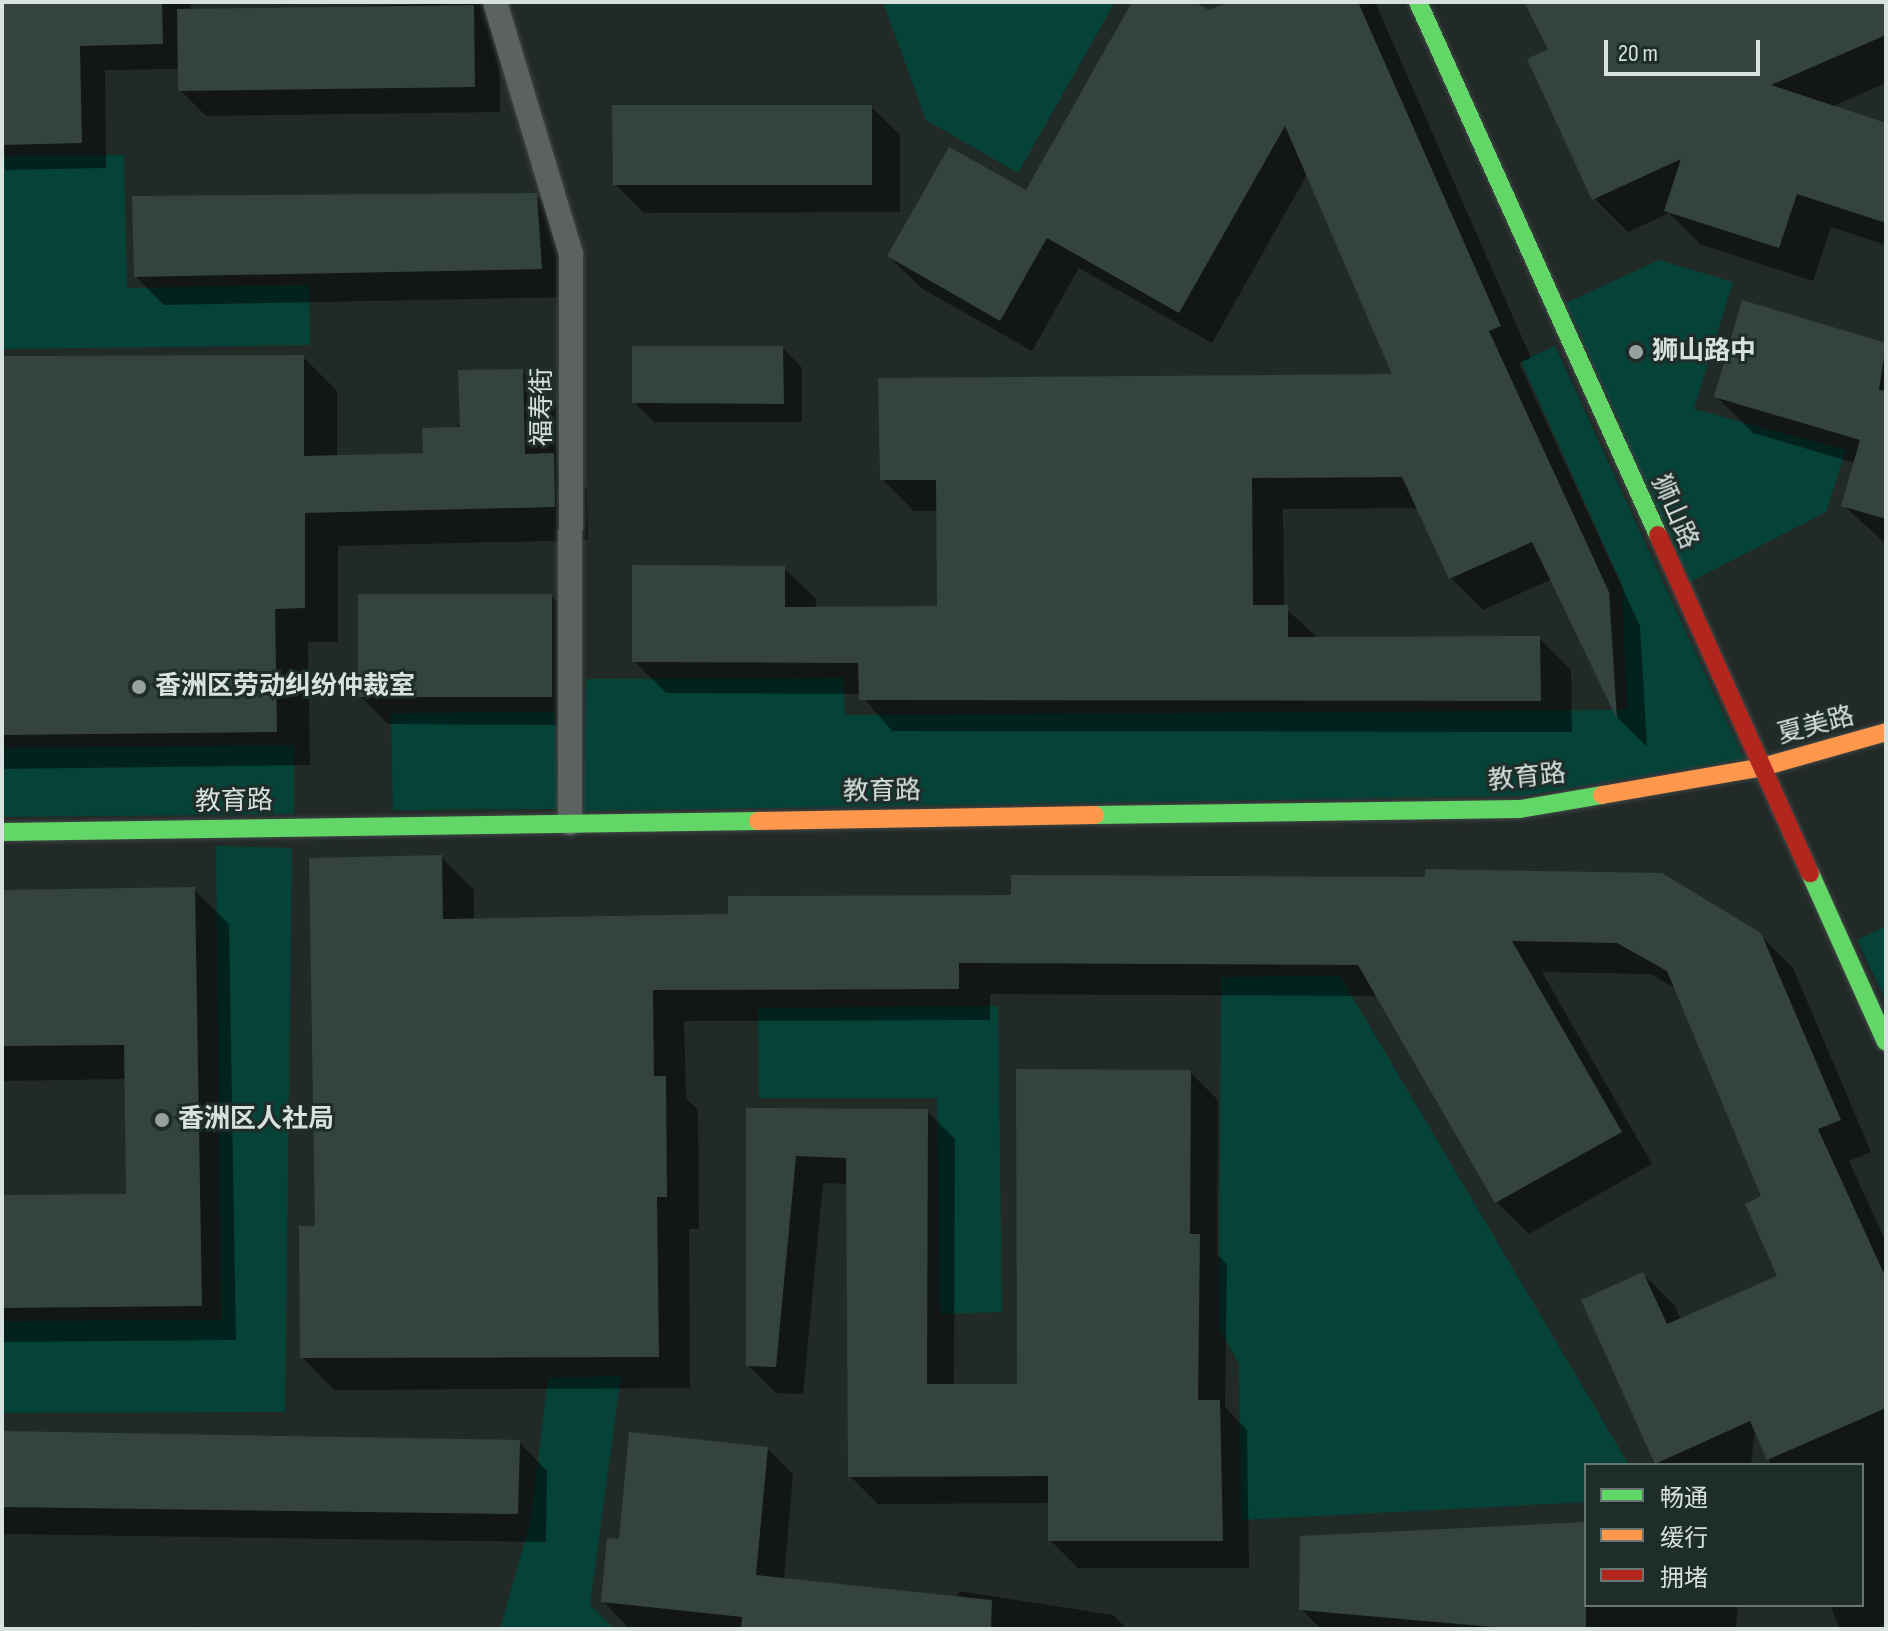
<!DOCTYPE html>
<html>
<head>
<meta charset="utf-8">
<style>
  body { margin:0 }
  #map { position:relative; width:1888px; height:1631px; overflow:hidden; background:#222a28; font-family:"Sofia Sans Condensed","Noto Sans SC",sans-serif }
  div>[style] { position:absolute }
  .green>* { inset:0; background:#054238 }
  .shadow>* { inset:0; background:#0007 }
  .building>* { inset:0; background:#34433f }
  .roads { filter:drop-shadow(0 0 2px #404745) drop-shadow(0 0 2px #404745) }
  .lane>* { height:24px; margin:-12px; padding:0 12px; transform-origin:12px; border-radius:12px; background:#5c6260 }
  .fast>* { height:18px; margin:-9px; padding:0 9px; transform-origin:9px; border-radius:9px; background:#63d668 }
  .slow>* { height:18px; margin:-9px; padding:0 9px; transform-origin:9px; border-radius:9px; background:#ff974d }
  .jam>* { height:18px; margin:-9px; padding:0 9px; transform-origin:9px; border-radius:9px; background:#b3261e }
  .dots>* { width:22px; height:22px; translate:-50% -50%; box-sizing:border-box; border:4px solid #1e2d29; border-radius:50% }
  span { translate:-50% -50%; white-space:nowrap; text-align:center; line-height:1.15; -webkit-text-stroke:6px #1e2d29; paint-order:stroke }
  .poi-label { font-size:26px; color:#d7e1de; font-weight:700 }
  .left { translate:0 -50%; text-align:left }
  .street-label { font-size:26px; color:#d7e1de }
  .frame { position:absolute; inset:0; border:4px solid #d7e1de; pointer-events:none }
  .legend { position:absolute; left:1584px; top:1463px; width:280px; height:144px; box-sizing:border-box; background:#1e2d29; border:2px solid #687571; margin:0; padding:10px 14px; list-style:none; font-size:24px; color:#d7e1de }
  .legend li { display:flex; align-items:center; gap:16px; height:40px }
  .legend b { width:40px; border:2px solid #687571 }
  .scale { position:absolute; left:1604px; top:40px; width:156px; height:36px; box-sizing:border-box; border:4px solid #d7e1de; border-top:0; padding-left:10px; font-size:24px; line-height:28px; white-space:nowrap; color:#d7e1de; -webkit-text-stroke:6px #1e2d29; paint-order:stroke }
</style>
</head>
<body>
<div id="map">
  <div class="green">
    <i style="clip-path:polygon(883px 2px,1115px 2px,1018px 173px,926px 120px)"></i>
    <i style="clip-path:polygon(124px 155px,127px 288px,309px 285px,310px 345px,2px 349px,2px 156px)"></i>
    <i style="clip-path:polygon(1659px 260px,1733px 282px,1694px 409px,1846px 450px,1826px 512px,1690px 582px,1566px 303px)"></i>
    <i style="clip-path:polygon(1555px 346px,1744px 759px,1522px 796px,584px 811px,586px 679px,843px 678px,845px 715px,1627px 710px,1622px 585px,1521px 361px)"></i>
    <i style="clip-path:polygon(555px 712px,557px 809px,393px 810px,391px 713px)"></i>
    <i style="clip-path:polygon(294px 745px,294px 814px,2px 817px,2px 748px)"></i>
    <i style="clip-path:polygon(216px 846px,292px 848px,285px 1412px,2px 1413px,2px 1321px,221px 1320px)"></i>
    <i style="clip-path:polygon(1886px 926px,1886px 1001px,1857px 940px)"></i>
    <i style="clip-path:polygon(1340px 976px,1629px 1465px,1586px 1465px,1586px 1502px,1241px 1520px,1239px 1364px,1219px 1328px,1221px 977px)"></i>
    <i style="clip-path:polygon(998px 1006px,1002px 1312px,940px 1314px,937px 1098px,759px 1098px,758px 1008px)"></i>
    <i style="clip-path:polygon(621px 1376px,590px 1605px,614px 1629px,500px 1629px,531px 1519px,548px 1378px)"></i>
  </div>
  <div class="shadow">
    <i style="clip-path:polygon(2px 2px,190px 2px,191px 11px,499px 2px,500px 112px,206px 116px,180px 90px,180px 69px,105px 70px,106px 168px,5px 170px)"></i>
    <i style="clip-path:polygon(1134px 2px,1190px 2px,1209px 13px,1234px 2px,1375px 2px,1531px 358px,1519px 363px,1640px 626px,1647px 747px,1618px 718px,1552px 579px,1483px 610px,1451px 578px,1419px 508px,1283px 509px,1284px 607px,1319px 639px,1539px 638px,1571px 670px,1572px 732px,892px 731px,860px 694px,666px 693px,634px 661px,784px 568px,816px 599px,816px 608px,939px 608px,938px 511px,914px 511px,882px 479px,1395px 376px,1308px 173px,1212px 343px,1079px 268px,1032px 351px,921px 288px,889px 256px,1027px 193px)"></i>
    <i style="clip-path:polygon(1526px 2px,1886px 2px,1886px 83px,1831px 107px,1886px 125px,1886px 245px,1831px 227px,1813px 281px,1700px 244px,1669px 213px,1628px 232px,1594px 198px,1551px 50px)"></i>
    <i style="clip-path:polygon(871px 107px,900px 135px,900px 212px,644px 213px,615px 184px)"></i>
    <i style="clip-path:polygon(536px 195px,565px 224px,570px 297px,164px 305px,136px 277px)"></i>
    <i style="clip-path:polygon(1743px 302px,1886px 345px,1886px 544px,1843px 505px,1855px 463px,1753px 433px,1716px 396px)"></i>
    <i style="clip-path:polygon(783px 348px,802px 368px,802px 422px,654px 422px,634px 402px)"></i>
    <i style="clip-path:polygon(303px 357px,337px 391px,337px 457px,425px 455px,522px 371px,556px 405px,557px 459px,587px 489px,588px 540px,338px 546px,338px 642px,308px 642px,310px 765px,2px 769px,2px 358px)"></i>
    <i style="clip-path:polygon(551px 596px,580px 625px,580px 725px,388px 724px,360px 696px)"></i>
    <i style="clip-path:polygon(441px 857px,474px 890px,474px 921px,1760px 935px,1793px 968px,1871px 1152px,1849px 1161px,1886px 1242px,1886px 1629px,1840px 1629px,1830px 1605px,1862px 1605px,1862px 1465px,1771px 1465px,1755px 1427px,1751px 1465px,1657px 1463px,1643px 1274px,1675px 1306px,1681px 1320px,1780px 1277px,1764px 1197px,1676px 989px,1651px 974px,1542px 972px,1652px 1164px,1529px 1234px,1496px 1202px,1378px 996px,990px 994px,990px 1020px,684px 1021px,686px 1098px,698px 1110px,699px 1229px,689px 1229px,690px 1388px,334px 1390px,302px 1357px,317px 1228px)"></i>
    <i style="clip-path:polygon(194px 890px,229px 924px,236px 1340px,3px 1342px,2px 1197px,128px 1196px,126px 1079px,2px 1081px,2px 893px)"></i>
    <i style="clip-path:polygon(1190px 1072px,1218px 1100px,1217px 1254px,1227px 1264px,1225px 1407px,1247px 1430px,1249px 1568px,1078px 1568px,1050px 1540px,1050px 1503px,878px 1504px,850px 1476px,848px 1184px,823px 1183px,803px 1394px,776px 1393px,748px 1365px,748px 1110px,927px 1111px,955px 1139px,954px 1386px,1019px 1386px)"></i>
    <i style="clip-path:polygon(2px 1433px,519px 1442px,547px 1471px,546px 1542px,2px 1534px)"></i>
    <i style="clip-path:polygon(767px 1448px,793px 1475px,784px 1580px,957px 1599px,959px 1591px,1113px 1615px,1127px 1629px,629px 1628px,603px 1601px,621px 1541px)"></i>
    <i style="clip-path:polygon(1586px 1524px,1586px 1605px,1738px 1605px,1736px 1629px,1321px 1629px,1301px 1609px)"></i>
    <i style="clip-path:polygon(195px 1626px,233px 1629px,195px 1629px)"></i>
  </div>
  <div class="building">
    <i style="clip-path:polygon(2px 2px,162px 2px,163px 44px,80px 46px,82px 143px,2px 145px)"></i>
    <i style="clip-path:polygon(1132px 2px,1194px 2px,1209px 10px,1229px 2px,1358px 2px,1501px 326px,1489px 331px,1609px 592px,1617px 719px,1532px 542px,1449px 579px,1402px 477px,1252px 478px,1253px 605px,1288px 605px,1288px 637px,1540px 636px,1541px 701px,859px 700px,858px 663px,632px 662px,632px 565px,785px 566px,785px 607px,937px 606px,936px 480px,880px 480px,878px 378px,1392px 374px,1285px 126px,1179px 313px,1047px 238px,1000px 321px,887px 256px,949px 147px,1026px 190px)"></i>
    <i style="clip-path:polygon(1524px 2px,1886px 2px,1886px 35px,1771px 85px,1886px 123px,1886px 223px,1797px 194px,1779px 248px,1664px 211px,1681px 159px,1592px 200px,1527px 59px,1548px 49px)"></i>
    <i style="clip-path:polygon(474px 5px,475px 87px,178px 91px,177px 9px)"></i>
    <i style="clip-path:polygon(612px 105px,872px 105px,872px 185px,613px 185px)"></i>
    <i style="clip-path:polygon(537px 193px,542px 269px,134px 277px,132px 196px)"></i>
    <i style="clip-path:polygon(1742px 300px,1886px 343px,1879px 390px,1886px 391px,1886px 519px,1841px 506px,1860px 440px,1714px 397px)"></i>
    <i style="clip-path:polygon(632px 346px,783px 346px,784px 404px,632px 403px)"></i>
    <i style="clip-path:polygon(304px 355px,304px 456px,423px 453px,422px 428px,460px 427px,458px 370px,523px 369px,525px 454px,554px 453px,555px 507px,305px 513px,305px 608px,275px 609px,277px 732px,2px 735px,2px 356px)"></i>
    <i style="clip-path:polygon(358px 594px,552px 594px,552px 697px,358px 697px)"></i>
    <i style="clip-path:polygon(442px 855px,443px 919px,728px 914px,728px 896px,1011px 895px,1011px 875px,1425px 877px,1425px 869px,1662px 873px,1761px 933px,1841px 1120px,1818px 1129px,1886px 1278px,1886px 1408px,1767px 1460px,1750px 1421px,1655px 1464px,1581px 1300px,1643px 1272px,1667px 1324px,1777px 1276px,1745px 1204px,1761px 1196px,1667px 971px,1617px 943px,1512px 941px,1622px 1132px,1495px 1203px,1358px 965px,959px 963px,959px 989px,653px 990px,654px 1076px,666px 1076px,667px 1197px,657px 1197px,659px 1357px,300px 1358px,299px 1226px,315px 1226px,309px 858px)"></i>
    <i style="clip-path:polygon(195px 887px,202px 1306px,2px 1308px,2px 1195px,126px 1194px,124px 1045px,2px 1046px,2px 890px)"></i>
    <i style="clip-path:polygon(1016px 1069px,1191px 1070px,1190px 1234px,1200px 1234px,1198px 1400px,1220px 1400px,1223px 1541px,1048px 1541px,1048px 1476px,848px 1477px,846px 1158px,796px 1156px,776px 1367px,746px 1366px,746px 1108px,928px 1109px,927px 1384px,1017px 1384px)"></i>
    <i style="clip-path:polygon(2px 1431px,520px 1440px,518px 1514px,2px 1507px)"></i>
    <i style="clip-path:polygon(629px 1432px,768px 1447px,756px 1575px,992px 1600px,991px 1629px,741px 1629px,742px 1617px,601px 1602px,607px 1538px,619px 1539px)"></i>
    <i style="clip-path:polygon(1586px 1522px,1586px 1629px,1516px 1629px,1299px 1610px,1300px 1536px)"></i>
  </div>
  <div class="roads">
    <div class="lane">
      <i style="left:495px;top:2px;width:263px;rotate:73.2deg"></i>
      <i style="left:571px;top:254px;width:569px;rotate:90.1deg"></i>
    </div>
    <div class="fast">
      <i style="left:1418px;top:2px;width:585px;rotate:65.76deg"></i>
      <i style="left:1095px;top:815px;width:425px;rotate:-0.8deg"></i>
      <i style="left:1520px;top:809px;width:83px;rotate:-9.7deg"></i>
      <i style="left:2px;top:832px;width:756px;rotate:-0.83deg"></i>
      <i style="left:1810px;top:873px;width:185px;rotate:65.8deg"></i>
    </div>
    <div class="slow">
      <i style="left:1602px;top:795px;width:159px;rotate:-9.8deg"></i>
      <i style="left:1759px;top:768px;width:132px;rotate:-15.8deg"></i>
      <i style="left:758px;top:821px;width:337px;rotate:-1deg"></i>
    </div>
    <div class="jam">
      <i style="left:1658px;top:535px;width:371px;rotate:65.8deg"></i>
    </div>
  </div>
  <div class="dots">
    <i style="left:1636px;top:352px;background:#98a19e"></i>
    <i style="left:139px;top:687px;background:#98a19e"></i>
    <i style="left:162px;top:1120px;background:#98a19e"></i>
  </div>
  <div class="poi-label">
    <span class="left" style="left:1652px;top:352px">狮山路中</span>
    <span class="left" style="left:155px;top:687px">香洲区劳动纠纷仲裁室</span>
    <span class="left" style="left:178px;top:1120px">香洲区人社局</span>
  </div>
  <div class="street-label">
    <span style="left:543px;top:407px;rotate:-90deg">福寿街</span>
    <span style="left:1674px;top:512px;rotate:66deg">狮山路</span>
    <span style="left:1816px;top:726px;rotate:-15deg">夏美路</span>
    <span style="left:1527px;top:778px;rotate:-6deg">教育路</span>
    <span style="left:882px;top:792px;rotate:-1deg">教育路</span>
    <span style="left:234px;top:802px;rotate:-1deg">教育路</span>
  </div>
  <div class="frame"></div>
  <ul class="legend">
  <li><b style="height:10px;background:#63d668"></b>畅通</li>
  <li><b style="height:10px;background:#ff974d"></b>缓行</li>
  <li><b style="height:10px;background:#b3261e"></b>拥堵</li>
  </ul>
  <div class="scale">20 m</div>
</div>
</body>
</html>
